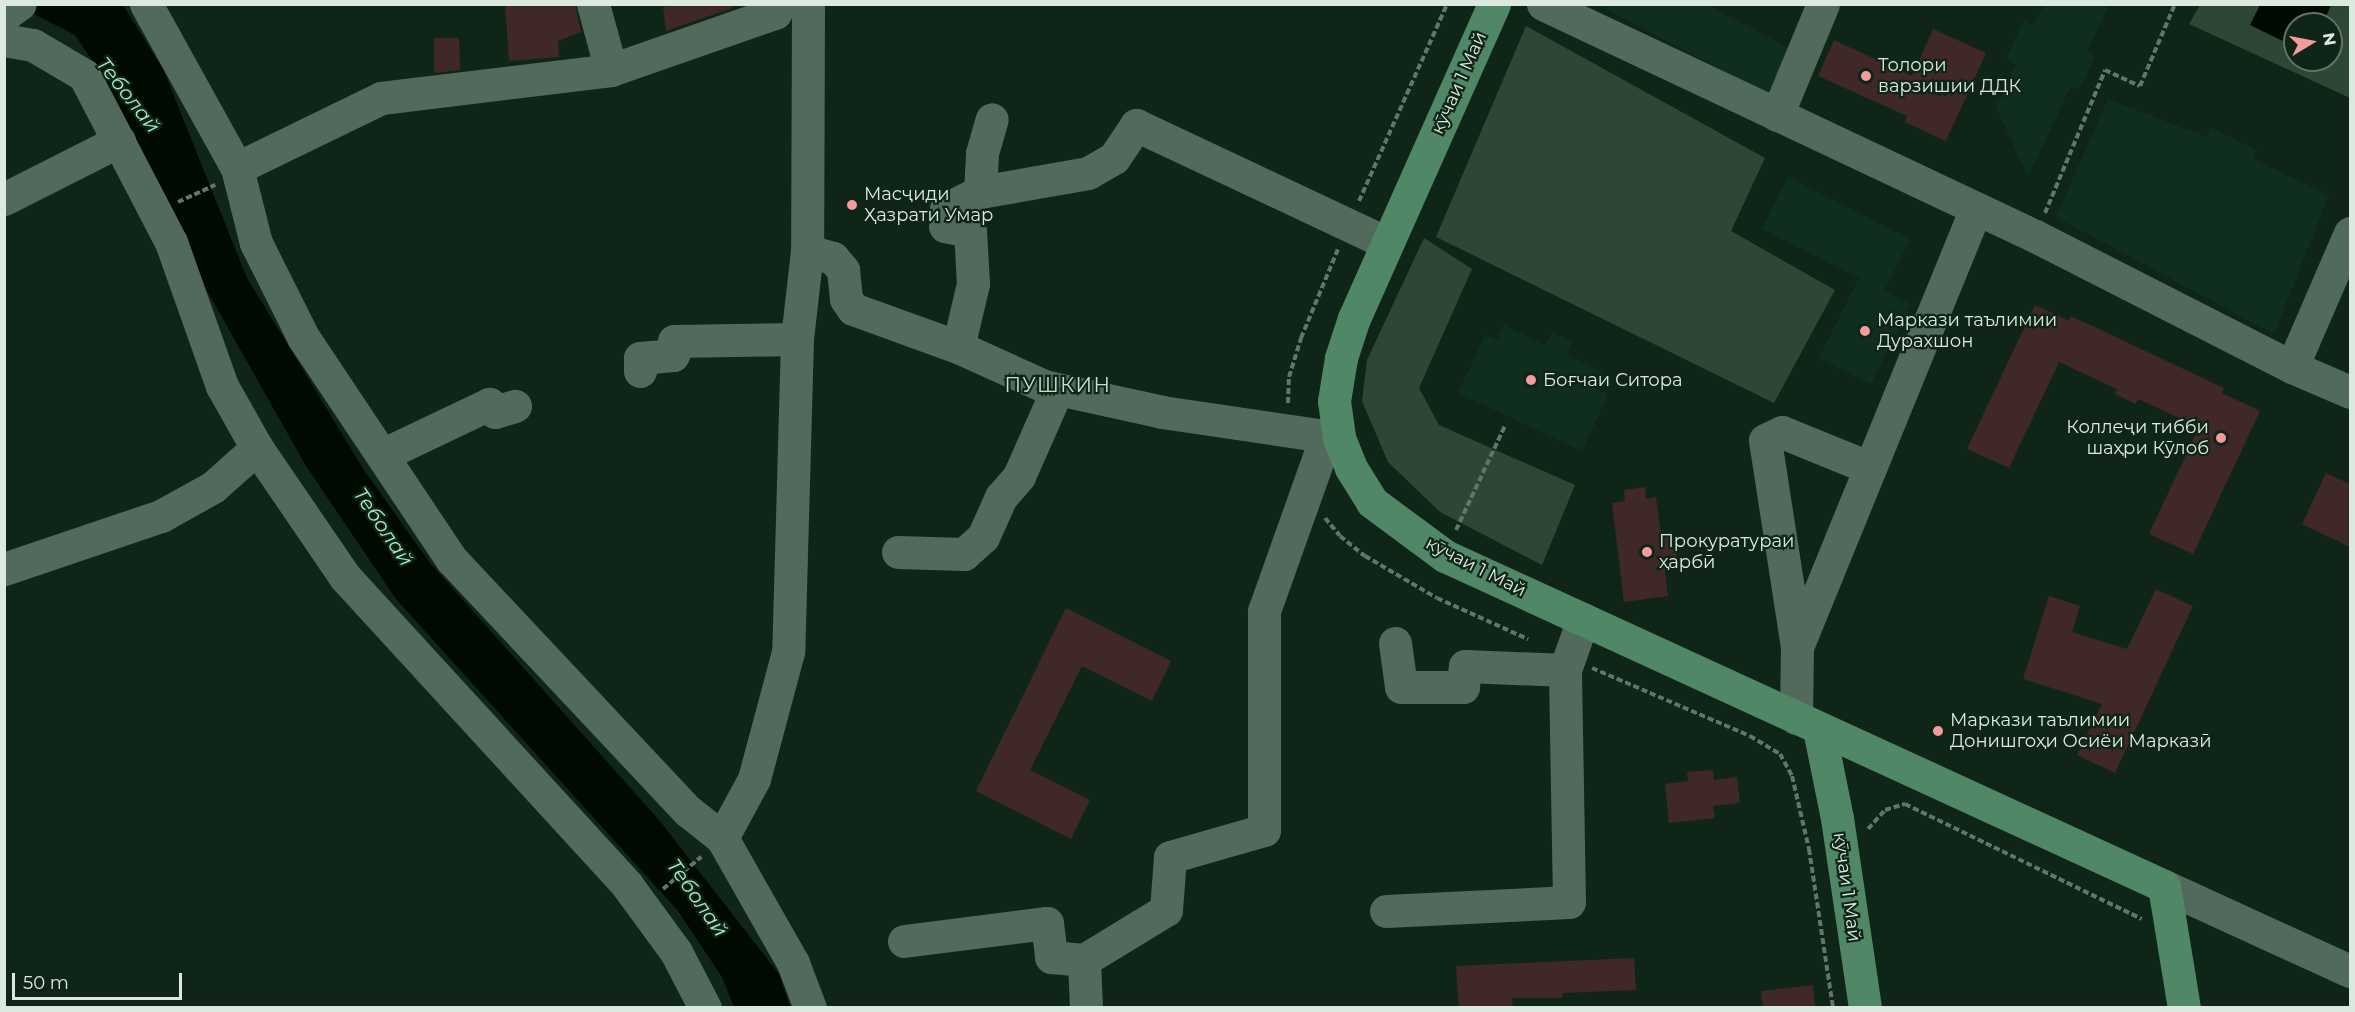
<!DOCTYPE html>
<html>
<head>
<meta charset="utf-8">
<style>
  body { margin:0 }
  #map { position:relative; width:2355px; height:1012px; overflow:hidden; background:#0f2518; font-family:Montserrat,sans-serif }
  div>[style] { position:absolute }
  .built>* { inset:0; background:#102e1d }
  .green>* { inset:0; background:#2d4636 }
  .water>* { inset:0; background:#000a01 }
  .building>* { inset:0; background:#412828 }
  .path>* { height:4px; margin-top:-2px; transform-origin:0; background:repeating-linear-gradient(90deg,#627569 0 6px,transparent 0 9px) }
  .minor>* { height:33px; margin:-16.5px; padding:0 16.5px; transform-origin:16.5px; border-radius:16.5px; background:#526a5b }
  .major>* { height:33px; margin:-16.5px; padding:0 16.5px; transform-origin:16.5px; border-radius:16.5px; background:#508766 }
  .dots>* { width:16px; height:16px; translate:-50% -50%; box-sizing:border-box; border:3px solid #0f2518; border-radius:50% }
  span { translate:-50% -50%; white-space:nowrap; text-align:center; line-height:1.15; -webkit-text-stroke:4.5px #0f2518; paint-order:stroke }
  .poi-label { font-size:18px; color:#dbe9df }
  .left { translate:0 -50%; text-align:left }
  .right { translate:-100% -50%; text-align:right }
  .street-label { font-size:18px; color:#dbe9df }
  .water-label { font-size:20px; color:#a8e9c0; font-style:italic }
  .neighbourhood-label { font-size:20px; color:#c5e0ce; letter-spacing:1.5px }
  .frame { position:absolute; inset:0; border:6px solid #dbe9df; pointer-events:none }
  .north { position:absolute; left:2283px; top:12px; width:60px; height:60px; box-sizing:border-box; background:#0f2518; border:2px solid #617368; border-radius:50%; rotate:80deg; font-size:16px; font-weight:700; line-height:24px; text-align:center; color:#dbe9df }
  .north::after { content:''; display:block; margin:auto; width:21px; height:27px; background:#f59b9b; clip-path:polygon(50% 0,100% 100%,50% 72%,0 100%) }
  .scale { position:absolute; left:12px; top:973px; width:170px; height:27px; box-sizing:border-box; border:3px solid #dbe9df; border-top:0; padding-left:8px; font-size:18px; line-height:21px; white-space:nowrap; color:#dbe9df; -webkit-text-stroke:4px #0f2518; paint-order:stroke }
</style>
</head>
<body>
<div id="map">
  <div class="built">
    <i style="clip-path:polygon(1598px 5px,1707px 5px,1795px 51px,1771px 96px)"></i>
    <i style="clip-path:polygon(2044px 5px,2109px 5px,2087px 52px,2095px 56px,2079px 90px,2071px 86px,2028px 177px,1996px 107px,2016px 64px,2006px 59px,2024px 20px,2034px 25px)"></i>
    <i style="clip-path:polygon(2108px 99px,2206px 137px,2211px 128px,2257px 150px,2253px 159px,2329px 195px,2274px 334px,2056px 217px)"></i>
    <i style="clip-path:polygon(1788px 177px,1910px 239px,1884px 291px,1911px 304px,1871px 384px,1819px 358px,1859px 278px,1762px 229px)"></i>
    <i style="clip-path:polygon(1504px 325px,1545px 345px,1552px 332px,1572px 342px,1567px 355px,1603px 372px,1595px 388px,1608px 395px,1582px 451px,1458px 393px,1485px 335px,1497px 340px)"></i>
  </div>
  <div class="green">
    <i style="clip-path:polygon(evenodd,2200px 5px,2350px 5px,2350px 98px,2189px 24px,2200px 5px,2295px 24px,2331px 24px,2331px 60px,2295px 60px,2295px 24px)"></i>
    <i style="clip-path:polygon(1526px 26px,1765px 158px,1731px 231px,1835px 290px,1774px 403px,1436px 237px)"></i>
    <i style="clip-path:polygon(1424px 238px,1472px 269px,1419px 388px,1439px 425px,1575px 485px,1542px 565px,1440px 512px,1388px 462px,1362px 401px,1367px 360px)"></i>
  </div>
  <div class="water">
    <i style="clip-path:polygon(16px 5px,123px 5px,164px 71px,247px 278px,364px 470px,430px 563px,659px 820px,779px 974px,790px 1007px,734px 1007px,722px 977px,678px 911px,396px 599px,306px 466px,193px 266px,104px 78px,75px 35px)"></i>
    <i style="clip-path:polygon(2260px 5px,2260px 4px,2331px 5px,2323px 24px,2295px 24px,2295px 47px,2250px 25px)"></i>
  </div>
  <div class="building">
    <i style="clip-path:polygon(505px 4px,575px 4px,581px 32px,558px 41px,559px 57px,509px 61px)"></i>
    <i style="clip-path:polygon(696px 4px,731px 4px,732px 8px,666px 31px,663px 7px)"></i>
    <i style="clip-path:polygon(1933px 29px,1986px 53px,1946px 141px,1905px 122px,1907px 116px,1818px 76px,1834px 40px,1912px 76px)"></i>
    <i style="clip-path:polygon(434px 38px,459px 38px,460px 70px,434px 73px)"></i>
    <i style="clip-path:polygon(2035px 305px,2069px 321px,2071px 316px,2224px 388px,2222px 393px,2260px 411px,2193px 554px,2149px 534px,2199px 427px,2138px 399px,2136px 404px,2115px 394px,2117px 389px,2059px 362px,2009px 468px,1967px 449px)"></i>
    <i style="clip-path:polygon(2326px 473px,2350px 484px,2350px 547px,2302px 524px)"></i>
    <i style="clip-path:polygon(1645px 487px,1646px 499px,1656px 497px,1661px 535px,1674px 534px,1678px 569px,1665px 571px,1668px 596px,1624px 602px,1612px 503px,1625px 501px,1624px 490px)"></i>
    <i style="clip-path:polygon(2156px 589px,2193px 606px,2115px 773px,2077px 755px,2102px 704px,2023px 679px,2049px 596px,2080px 606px,2072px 632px,2127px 649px)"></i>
    <i style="clip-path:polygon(1066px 608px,1171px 661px,1152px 701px,1082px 666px,1030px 770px,1090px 800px,1071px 839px,976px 791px)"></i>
    <i style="clip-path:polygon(1713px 770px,1714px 780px,1737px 777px,1740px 803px,1713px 806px,1715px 818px,1669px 823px,1665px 784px,1688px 781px,1687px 772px)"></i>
    <i style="clip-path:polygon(1634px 958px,1636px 990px,1563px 993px,1562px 998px,1512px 998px,1513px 1008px,1459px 1008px,1456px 966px)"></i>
    <i style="clip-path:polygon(1813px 985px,1815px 1008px,1763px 1008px,1761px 991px)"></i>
  </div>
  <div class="path">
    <i style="left:1359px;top:201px;width:216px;rotate:-65.9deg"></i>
    <i style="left:178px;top:202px;width:41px;rotate:-24.7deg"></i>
    <i style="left:2045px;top:213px;width:155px;rotate:-67.2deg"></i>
    <i style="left:2105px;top:70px;width:38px;rotate:25deg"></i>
    <i style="left:2140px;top:86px;width:89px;rotate:-66.9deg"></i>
    <i style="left:1288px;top:403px;width:26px;rotate:-88deg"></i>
    <i style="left:1289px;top:377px;width:41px;rotate:-72.9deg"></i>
    <i style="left:1301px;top:338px;width:96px;rotate:-67.4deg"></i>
    <i style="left:1325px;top:518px;width:23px;rotate:50deg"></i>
    <i style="left:1340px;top:536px;width:32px;rotate:39deg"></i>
    <i style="left:1365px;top:556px;width:83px;rotate:30.3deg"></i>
    <i style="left:1437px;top:598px;width:100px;rotate:24.3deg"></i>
    <i style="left:1456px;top:530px;width:115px;rotate:-64.8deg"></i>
    <i style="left:1592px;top:668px;width:172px;rotate:23.3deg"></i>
    <i style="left:1750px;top:736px;width:35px;rotate:31deg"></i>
    <i style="left:1780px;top:754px;width:25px;rotate:61deg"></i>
    <i style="left:1792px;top:776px;width:75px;rotate:76.9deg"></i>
    <i style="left:1809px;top:849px;width:161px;rotate:81.4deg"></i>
    <i style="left:1868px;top:829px;width:25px;rotate:-48deg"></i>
    <i style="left:1885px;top:810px;width:21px;rotate:-17deg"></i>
    <i style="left:1905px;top:804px;width:263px;rotate:25.9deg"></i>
    <i style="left:663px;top:889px;width:50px;rotate:-40.1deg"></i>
  </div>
  <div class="minor">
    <i style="left:146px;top:4px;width:188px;rotate:61deg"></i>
    <i style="left:237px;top:168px;width:160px;rotate:-25.9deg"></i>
    <i style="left:381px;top:98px;width:232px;rotate:-6.9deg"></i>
    <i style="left:611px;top:70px;width:174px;rotate:-19.2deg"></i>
    <i style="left:775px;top:13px;width:10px;rotate:-61deg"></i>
    <i style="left:593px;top:4px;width:68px;rotate:74.7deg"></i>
    <i style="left:808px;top:4px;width:247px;rotate:90.2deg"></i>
    <i style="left:807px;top:251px;width:89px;rotate:96.5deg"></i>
    <i style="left:797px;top:339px;width:313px;rotate:91.6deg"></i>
    <i style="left:788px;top:652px;width:131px;rotate:105deg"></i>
    <i style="left:754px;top:779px;width:67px;rotate:118.5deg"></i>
    <i style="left:722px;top:838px;width:144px;rotate:60.4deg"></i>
    <i style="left:793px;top:963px;width:48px;rotate:69.3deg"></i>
    <i style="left:1543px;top:4px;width:544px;rotate:25.25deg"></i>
    <i style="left:2035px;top:236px;width:288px;rotate:27deg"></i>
    <i style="left:2292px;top:367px;width:63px;rotate:23.3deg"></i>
    <i style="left:4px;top:15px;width:19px;rotate:-35deg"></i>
    <i style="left:4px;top:40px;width:29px;rotate:10deg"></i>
    <i style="left:33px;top:45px;width:59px;rotate:30.5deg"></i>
    <i style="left:84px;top:75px;width:188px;rotate:62.5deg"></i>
    <i style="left:171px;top:242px;width:153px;rotate:70.5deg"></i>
    <i style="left:222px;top:386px;width:71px;rotate:60.6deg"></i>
    <i style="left:257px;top:448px;width:156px;rotate:55.7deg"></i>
    <i style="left:345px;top:577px;width:418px;rotate:47.5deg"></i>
    <i style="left:627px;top:885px;width:83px;rotate:53.8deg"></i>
    <i style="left:676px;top:952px;width:63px;rotate:62.6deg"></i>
    <i style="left:1777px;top:115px;width:120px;rotate:-67.5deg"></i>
    <i style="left:237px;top:168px;width:77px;rotate:75.8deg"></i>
    <i style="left:256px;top:243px;width:105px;rotate:63.4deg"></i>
    <i style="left:303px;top:337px;width:268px;rotate:56.3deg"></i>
    <i style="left:452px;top:560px;width:345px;rotate:46.8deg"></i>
    <i style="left:688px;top:811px;width:43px;rotate:38.5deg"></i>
    <i style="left:980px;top:192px;width:39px;rotate:-87deg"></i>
    <i style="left:982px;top:153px;width:35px;rotate:-74deg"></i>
    <i style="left:4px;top:199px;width:129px;rotate:-26.8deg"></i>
    <i style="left:807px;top:251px;width:27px;rotate:15deg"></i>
    <i style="left:833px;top:258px;width:16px;rotate:50deg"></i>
    <i style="left:843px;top:270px;width:29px;rotate:84deg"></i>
    <i style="left:846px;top:299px;width:12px;rotate:55deg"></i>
    <i style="left:853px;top:309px;width:112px;rotate:19.9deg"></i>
    <i style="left:958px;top:347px;width:94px;rotate:24.4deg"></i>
    <i style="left:1044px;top:386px;width:121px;rotate:12.4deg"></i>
    <i style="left:1162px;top:412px;width:179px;rotate:8.4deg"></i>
    <i style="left:958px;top:347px;width:65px;rotate:-76.6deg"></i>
    <i style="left:973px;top:284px;width:53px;rotate:-93.2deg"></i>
    <i style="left:970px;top:231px;width:25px;rotate:-169deg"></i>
    <i style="left:945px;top:226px;width:17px;rotate:-87deg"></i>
    <i style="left:946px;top:209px;width:38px;rotate:-27deg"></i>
    <i style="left:980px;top:192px;width:110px;rotate:-10deg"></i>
    <i style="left:1088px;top:173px;width:30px;rotate:-30deg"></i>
    <i style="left:1114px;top:158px;width:40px;rotate:-56deg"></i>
    <i style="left:1136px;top:125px;width:277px;rotate:25.2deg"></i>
    <i style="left:2292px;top:367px;width:146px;rotate:-66.6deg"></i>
    <i style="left:640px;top:371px;width:13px;rotate:-90deg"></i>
    <i style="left:640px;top:358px;width:33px;rotate:-5deg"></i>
    <i style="left:673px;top:355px;width:14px;rotate:-86deg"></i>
    <i style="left:674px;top:341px;width:123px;rotate:-0.9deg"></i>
    <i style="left:382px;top:455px;width:119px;rotate:-25.5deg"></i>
    <i style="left:489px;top:404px;width:10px;rotate:53deg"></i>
    <i style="left:495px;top:412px;width:21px;rotate:-17deg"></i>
    <i style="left:898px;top:552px;width:66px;rotate:1.7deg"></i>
    <i style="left:964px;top:554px;width:25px;rotate:-42deg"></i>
    <i style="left:983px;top:537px;width:44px;rotate:-65.8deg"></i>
    <i style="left:1001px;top:497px;width:28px;rotate:-49deg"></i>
    <i style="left:1019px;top:476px;width:94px;rotate:-66.2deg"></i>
    <i style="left:4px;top:569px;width:166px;rotate:-18.7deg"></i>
    <i style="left:161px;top:516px;width:60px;rotate:-29.1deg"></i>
    <i style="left:213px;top:487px;width:59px;rotate:-41.6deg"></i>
    <i style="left:1395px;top:643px;width:44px;rotate:82.2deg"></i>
    <i style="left:1401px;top:687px;width:62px"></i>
    <i style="left:1463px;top:687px;width:21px;rotate:-85deg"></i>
    <i style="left:1465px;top:666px;width:100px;rotate:2.3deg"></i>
    <i style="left:1797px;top:647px;width:209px;rotate:-98.8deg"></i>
    <i style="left:1765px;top:440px;width:19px;rotate:-25deg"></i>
    <i style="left:1782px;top:432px;width:95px;rotate:22.2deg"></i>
    <i style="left:1796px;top:718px;width:71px;rotate:-89.2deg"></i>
    <i style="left:1797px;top:647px;width:473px;rotate:-67.8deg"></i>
    <i style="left:2164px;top:886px;width:205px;rotate:24.6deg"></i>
    <i style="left:1386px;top:911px;width:183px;rotate:-2.8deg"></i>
    <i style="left:1569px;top:902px;width:232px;rotate:-91deg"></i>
    <i style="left:1565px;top:670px;width:54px;rotate:-70.6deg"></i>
    <i style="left:904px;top:941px;width:144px;rotate:-7.2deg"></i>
    <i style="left:1047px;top:923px;width:34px;rotate:83deg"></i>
    <i style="left:1051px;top:957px;width:33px;rotate:5deg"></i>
    <i style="left:1086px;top:1008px;width:48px;rotate:-92.4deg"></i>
    <i style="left:1084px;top:960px;width:96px;rotate:-31.4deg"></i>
    <i style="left:1166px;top:910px;width:53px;rotate:-85.7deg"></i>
    <i style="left:1170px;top:857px;width:98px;rotate:-16deg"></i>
    <i style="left:1264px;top:830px;width:219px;rotate:-90deg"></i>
    <i style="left:1264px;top:611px;width:185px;rotate:-70.4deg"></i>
  </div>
  <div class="major">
    <i style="left:1494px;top:4px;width:344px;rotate:114deg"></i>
    <i style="left:1354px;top:318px;width:42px;rotate:108deg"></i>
    <i style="left:1341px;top:358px;width:44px;rotate:99.2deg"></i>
    <i style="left:1334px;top:401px;width:37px;rotate:82deg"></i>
    <i style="left:1339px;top:438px;width:32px;rotate:68deg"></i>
    <i style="left:1351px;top:468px;width:40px;rotate:58deg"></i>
    <i style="left:1372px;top:502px;width:91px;rotate:36.5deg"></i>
    <i style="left:1445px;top:556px;width:791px;rotate:24.65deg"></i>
    <i style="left:2164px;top:886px;width:124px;rotate:80.7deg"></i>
    <i style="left:1819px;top:729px;width:91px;rotate:78.6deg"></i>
    <i style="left:1837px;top:818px;width:192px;rotate:81.6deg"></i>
  </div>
  <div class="dots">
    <i style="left:1866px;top:76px;background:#f59b9b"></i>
    <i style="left:852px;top:205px;background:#f59b9b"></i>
    <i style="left:1865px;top:331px;background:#f59b9b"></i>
    <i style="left:1531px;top:380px;background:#f59b9b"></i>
    <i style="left:2221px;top:438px;background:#f59b9b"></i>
    <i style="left:1647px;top:552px;background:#f59b9b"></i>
    <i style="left:1938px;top:731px;background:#f59b9b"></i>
  </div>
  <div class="poi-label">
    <span class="left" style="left:1878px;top:76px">Толори<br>варзишии ДДК</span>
    <span class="left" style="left:864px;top:205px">Масҷиди<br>Ҳазрати Умар</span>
    <span class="left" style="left:1877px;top:331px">Маркази таълимии<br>Дурахшон</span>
    <span class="left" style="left:1543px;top:380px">Боғчаи Ситора</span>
    <span class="right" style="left:2209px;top:438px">Коллеҷи тибби<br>шаҳри Кӯлоб</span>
    <span class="left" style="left:1659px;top:552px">Прокуратураи<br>ҳарбӣ</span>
    <span class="left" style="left:1950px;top:731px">Маркази таълимии<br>Донишгоҳи Осиёи Марказӣ</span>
  </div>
  <div class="street-label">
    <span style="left:1459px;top:83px;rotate:-66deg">кӯчаи 1 Май</span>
    <span style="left:1476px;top:567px;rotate:27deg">кӯчаи 1 Май</span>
    <span style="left:1847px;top:887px;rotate:82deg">кӯчаи 1 Май</span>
  </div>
  <div class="water-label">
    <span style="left:128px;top:95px;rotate:52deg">Теболай</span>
    <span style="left:383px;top:527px;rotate:56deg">Теболай</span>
    <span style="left:697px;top:898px;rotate:55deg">Теболай</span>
  </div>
  <div class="neighbourhood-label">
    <span style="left:1058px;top:385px">ПУШКИН</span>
  </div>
  <div class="frame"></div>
  <div class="north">N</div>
  <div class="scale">50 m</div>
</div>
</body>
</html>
